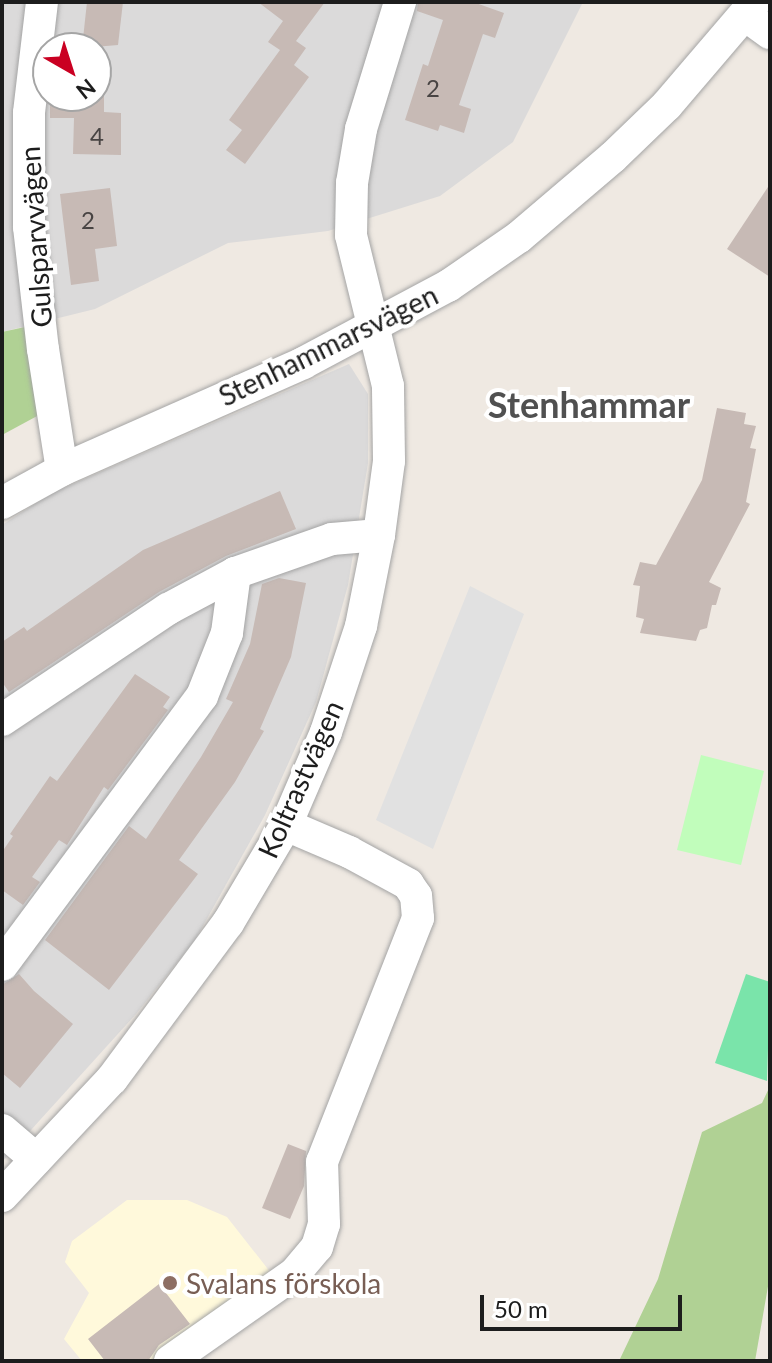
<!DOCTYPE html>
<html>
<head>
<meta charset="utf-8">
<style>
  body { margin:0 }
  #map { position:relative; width:772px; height:1363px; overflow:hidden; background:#efe9e2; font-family:Lato,sans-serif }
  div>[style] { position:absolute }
  .residential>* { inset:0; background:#dbdada }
  .education>* { inset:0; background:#fff9db }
  .forest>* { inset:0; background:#b0d194 }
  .park>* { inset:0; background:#c1fdbb }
  .pitch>* { inset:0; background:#7ae4aa }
  .parking>* { inset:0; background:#e1e1e1 }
  .building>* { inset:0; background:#c7bab5 }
  .roads { filter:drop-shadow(0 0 2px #a4a4a4) drop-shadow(0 0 2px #a4a4a4) }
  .minor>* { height:32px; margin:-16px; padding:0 16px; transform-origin:16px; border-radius:16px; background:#fff }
  .dots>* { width:22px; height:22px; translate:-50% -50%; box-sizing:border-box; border:4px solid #fff; border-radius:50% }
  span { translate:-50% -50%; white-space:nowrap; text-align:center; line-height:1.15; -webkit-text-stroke:8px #fff; paint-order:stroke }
  .number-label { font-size:24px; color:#484443 }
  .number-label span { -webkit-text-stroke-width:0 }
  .street-label { font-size:28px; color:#1d1d1d }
  .education-label { font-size:28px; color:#785e54 }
  .left { translate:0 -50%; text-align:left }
  .district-label { font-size:36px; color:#505050; font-weight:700 }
  .frame { position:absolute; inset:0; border:4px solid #1d1d1d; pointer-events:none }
  .north { position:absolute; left:32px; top:32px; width:80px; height:80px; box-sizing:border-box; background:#fff; border:2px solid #a5a5a5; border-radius:50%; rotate:141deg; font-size:22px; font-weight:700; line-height:32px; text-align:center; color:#1d1d1d }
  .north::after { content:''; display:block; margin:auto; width:28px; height:36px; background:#ca0022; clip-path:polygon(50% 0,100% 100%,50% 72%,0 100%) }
  .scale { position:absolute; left:480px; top:1295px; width:202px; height:36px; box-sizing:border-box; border:4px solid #1d1d1d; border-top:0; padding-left:10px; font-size:24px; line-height:28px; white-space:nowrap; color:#1d1d1d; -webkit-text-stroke:6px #fff; paint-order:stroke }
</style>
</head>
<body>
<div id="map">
  <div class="residential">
    <i style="clip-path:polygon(evenodd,2px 2px,583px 2px,513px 142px,440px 196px,328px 231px,228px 243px,95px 309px,2px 332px,2px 2px,48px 48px,96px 48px,96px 96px,48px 96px,48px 48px)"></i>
    <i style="clip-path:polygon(349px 364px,368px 394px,368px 463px,348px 585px,316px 702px,265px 815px,195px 940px,136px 1014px,2px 1162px,2px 525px,52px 493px)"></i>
  </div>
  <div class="education">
    <i style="clip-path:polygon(127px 1200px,187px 1200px,227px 1217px,271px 1273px,154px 1361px,82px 1361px,64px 1339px,89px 1293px,65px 1262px,72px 1241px)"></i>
  </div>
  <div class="forest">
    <i style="clip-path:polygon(25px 327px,39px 415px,2px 435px,2px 332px)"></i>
    <i style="clip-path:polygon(770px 1086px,770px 1275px,755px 1361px,619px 1361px,658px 1279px,702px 1132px,762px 1103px)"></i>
  </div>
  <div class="park">
    <i style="clip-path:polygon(701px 755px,764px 771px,741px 865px,677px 850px)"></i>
  </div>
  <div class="pitch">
    <i style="clip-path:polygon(746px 974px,770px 982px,767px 1081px,715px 1063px)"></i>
  </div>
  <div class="parking">
    <i style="clip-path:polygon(470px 586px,524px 614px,433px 849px,376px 820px)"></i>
  </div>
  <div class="building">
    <i style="clip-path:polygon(87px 2px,123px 2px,118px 45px,82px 48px)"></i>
    <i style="clip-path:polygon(258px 2px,325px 2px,296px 41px,306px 48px,294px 65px,309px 77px,245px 164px,226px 150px,242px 130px,229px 120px,280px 50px,268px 42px,283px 21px)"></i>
    <i style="clip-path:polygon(418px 2px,473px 2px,504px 13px,495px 38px,483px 34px,459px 105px,471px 109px,464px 133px,440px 125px,438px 131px,405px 120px,423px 64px,428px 66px,443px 20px,417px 11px)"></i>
    <i style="clip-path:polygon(50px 96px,104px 96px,104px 112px,121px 113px,121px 155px,73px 154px,74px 118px,50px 118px)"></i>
    <i style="clip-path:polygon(770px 184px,770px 277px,727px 249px)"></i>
    <i style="clip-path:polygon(110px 188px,117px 246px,95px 249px,99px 281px,71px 285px,60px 194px)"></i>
    <i style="clip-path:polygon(717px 408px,746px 413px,744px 424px,756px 426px,750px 448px,756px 449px,746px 502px,750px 504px,709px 582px,721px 588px,716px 605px,712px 605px,707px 628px,700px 630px,696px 641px,640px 633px,644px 619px,636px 617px,640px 586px,633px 585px,640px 562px,656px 565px,702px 480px)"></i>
    <i style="clip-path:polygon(280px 491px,296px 529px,226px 556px,159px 592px,9px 692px,2px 682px,2px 642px,24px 627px,27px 631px,143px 550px)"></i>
    <i style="clip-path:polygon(279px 578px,306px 583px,291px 657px,260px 729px,264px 731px,235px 782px,179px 860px,198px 874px,109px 990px,45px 940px,129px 826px,146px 839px,201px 757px,233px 702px,226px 699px,250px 644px,262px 584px)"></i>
    <i style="clip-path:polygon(135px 674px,170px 697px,163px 707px,168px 710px,108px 790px,104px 787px,67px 845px,59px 840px,32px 877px,40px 882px,23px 905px,2px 890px,2px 852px,13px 836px,10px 834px,50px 776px,57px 781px)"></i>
    <i style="clip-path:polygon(19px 974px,34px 991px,73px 1024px,20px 1088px,2px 1073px,2px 985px)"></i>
    <i style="clip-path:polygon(288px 1144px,306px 1151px,304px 1186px,290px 1219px,262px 1208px)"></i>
    <i style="clip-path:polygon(159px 1284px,190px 1324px,159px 1345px,148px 1361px,105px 1361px,88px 1339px)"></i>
  </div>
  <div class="roads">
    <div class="minor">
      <i style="left:42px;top:2px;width:112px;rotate:96.7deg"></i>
      <i style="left:29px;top:113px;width:114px;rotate:90deg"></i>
      <i style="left:29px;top:227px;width:123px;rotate:83.5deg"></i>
      <i style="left:43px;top:349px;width:122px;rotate:81.1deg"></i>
      <i style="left:745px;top:15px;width:31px;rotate:36deg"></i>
      <i style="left:2px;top:503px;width:68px;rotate:-28.8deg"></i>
      <i style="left:62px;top:470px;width:264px;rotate:-23.9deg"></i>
      <i style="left:303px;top:363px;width:164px;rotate:-28deg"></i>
      <i style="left:448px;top:286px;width:86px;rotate:-34.6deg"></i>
      <i style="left:519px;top:237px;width:123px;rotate:-40.4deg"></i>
      <i style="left:613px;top:157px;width:75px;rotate:-43.9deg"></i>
      <i style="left:667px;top:105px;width:135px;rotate:-49.5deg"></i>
      <i style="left:235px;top:573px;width:103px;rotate:-19.3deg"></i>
      <i style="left:332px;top:539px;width:47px;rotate:-4.9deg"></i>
      <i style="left:2px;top:720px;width:200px;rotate:-33.8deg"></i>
      <i style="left:168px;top:609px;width:76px;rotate:-28.2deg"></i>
      <i style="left:235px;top:573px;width:61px;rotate:97.6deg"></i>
      <i style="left:227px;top:633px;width:68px;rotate:111.6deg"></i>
      <i style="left:202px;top:696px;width:335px;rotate:126.6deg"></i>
      <i style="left:2px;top:1130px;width:45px;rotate:40.5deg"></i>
      <i style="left:2px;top:1196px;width:161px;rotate:-46.8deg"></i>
      <i style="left:112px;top:1079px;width:194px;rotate:-53.4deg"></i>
      <i style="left:228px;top:923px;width:114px;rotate:-59.4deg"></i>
      <i style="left:286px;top:825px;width:101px;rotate:-66.7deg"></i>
      <i style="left:326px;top:732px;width:112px;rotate:-71.7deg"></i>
      <i style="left:361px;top:626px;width:93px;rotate:-78.8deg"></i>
      <i style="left:379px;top:535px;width:75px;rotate:-82.3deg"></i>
      <i style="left:389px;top:461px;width:75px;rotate:-90.8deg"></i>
      <i style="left:388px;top:386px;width:155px;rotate:-103.8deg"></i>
      <i style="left:351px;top:235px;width:52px;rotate:-88.9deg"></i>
      <i style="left:352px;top:183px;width:55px;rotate:-80.5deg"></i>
      <i style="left:361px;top:129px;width:133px;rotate:-72.9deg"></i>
      <i style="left:170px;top:1361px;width:153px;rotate:-35.1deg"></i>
      <i style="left:295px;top:1273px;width:34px;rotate:-50deg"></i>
      <i style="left:317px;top:1247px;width:24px;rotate:-73deg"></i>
      <i style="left:324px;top:1224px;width:62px;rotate:-91.8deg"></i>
      <i style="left:322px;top:1162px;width:262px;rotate:-68.5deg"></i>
      <i style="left:418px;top:918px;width:22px;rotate:-95deg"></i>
      <i style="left:416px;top:896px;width:14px;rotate:-124deg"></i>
      <i style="left:408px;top:884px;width:67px;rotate:-151.5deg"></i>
      <i style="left:349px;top:852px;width:69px;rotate:-156.8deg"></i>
    </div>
  </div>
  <div class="dots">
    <i style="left:170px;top:1283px;background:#8d6e63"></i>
  </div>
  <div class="number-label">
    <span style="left:433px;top:88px">2</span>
    <span style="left:97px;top:136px">4</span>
    <span style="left:88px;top:220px">2</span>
  </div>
  <div class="street-label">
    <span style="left:35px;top:237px;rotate:-94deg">Gulsparvvägen</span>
    <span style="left:328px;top:345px;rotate:-26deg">Stenhammarsvägen</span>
    <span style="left:300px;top:779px;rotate:-66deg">Koltrastvägen</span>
  </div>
  <div class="education-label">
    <span class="left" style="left:186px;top:1283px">Svalans förskola</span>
  </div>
  <div class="district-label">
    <span style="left:589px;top:405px">Stenhammar</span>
  </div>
  <div class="frame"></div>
  <div class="north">N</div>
  <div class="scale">50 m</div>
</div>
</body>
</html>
